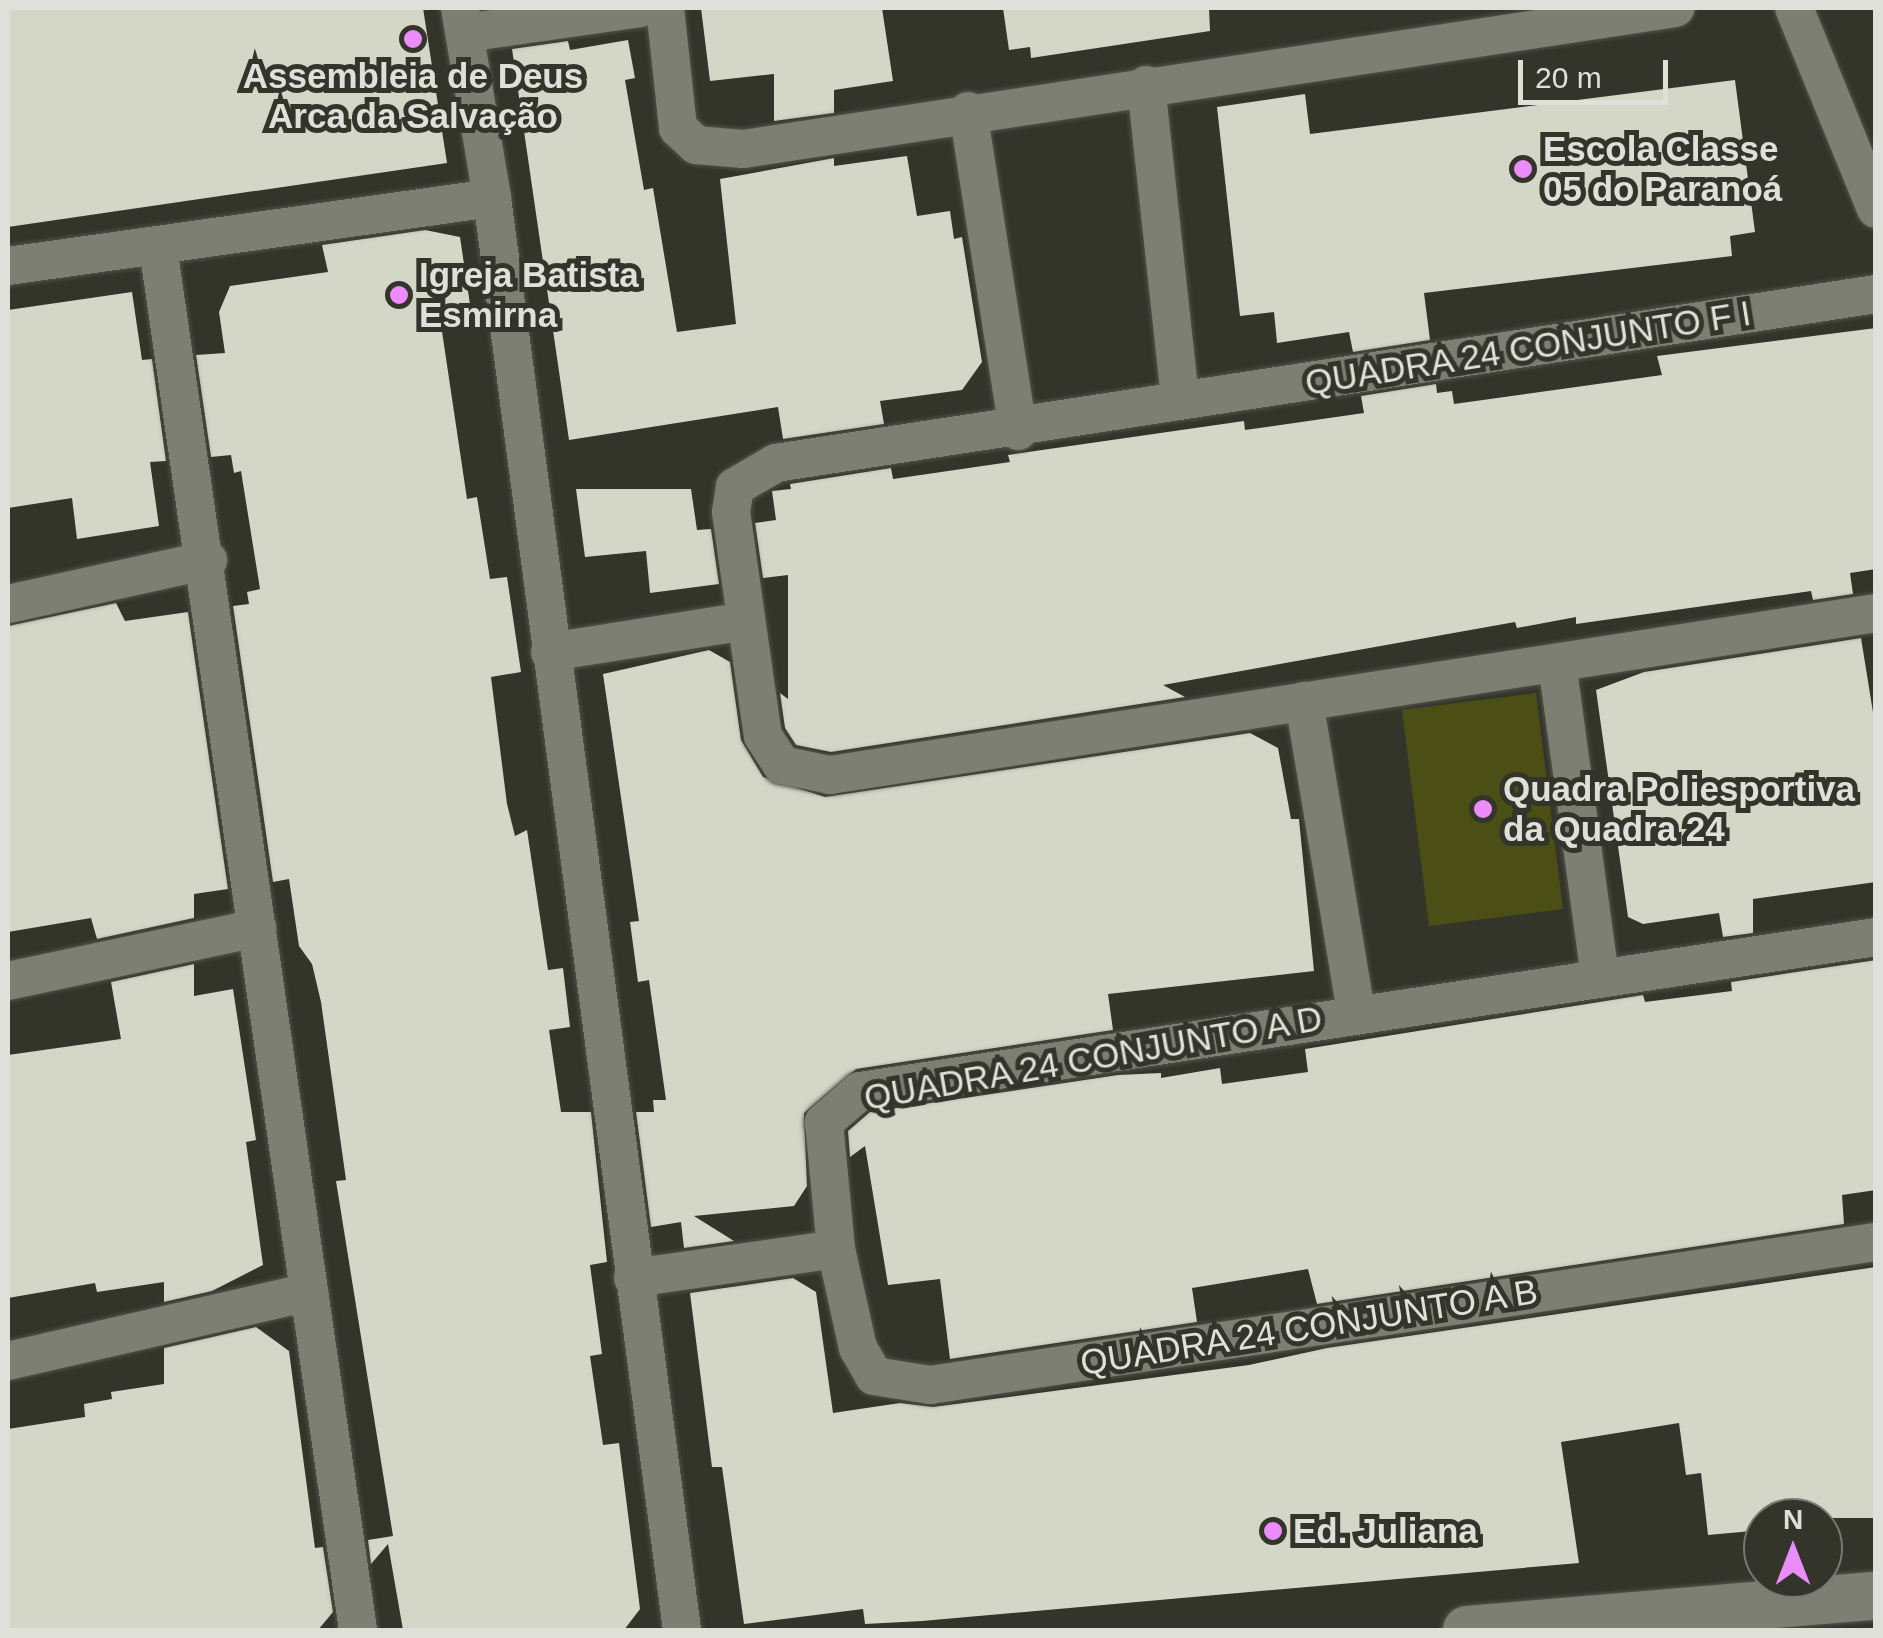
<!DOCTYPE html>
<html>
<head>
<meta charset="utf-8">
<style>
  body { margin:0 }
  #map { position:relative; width:1883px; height:1638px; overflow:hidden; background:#33342a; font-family:Helvetica,sans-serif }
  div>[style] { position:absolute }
  .green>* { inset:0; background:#4c4f15 }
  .building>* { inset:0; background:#d4d6c8 }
  .roads { filter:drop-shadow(0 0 2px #52534a) drop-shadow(0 0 2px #52534a) }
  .minor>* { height:38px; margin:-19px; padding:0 19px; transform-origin:19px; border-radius:19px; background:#7d7f72 }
  .tertiary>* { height:48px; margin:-24px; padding:0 24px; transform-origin:24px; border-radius:24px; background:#7d7f72 }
  .dots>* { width:28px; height:28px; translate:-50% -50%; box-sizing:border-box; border:5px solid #33342a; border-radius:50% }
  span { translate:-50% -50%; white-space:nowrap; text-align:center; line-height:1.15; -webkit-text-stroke:10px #33342a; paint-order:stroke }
  .poi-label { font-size:35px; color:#dfe0d9; font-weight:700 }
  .left { translate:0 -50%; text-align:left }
  .street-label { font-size:35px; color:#dfe0d9 }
  .frame { position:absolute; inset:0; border:10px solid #dfe0d9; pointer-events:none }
  .north { position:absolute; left:1743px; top:1498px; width:100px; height:100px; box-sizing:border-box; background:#33342a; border:2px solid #787970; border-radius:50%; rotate:0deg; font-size:28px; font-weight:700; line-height:40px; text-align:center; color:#dfe0d9 }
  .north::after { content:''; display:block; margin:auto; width:35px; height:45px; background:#ec8cfb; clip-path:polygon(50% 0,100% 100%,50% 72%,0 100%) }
  .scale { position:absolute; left:1518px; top:60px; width:150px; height:45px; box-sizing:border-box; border:5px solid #dfe0d9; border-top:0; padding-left:12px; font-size:30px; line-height:35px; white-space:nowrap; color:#dfe0d9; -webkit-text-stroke:8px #33342a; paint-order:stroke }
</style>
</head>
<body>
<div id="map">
  <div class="green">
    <i style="clip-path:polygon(1536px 693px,1563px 909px,1429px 926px,1402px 710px)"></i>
  </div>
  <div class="building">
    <i style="clip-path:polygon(8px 8px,423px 8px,447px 163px,8px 227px)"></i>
    <i style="clip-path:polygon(701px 8px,882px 8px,893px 81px,834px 90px,834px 113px,774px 121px,774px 74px,710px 81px)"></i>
    <i style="clip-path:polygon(1003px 8px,1209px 8px,1210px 31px,1031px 58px,1030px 47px,1009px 50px)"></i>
    <i style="clip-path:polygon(628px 40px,635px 78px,625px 80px,644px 190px,653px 188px,677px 332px,736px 324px,720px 179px,834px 158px,834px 166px,907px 156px,917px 216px,950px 211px,954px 239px,962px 237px,982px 362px,962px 390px,880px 401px,884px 424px,783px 439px,778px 407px,569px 440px,512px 49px,568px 41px,570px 50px)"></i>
    <i style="clip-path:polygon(1735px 80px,1755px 232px,1730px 236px,1732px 256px,1424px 293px,1430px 340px,1353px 352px,1349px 332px,1277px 343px,1274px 312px,1240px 316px,1217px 107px,1305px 94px,1310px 134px)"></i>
    <i style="clip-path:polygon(425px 230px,460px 237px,472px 318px,440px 318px,467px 499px,477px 497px,490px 579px,507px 577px,521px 672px,491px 677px,507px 804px,515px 836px,527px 830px,548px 970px,563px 968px,570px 1027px,549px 1030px,561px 1112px,591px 1112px,607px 1262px,590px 1265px,602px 1354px,590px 1356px,603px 1445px,619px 1443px,640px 1609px,624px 1630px,403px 1630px,388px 1544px,371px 1564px,368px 1540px,393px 1536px,336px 1181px,346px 1180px,321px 1002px,312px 964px,299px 946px,289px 879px,273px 882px,233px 606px,249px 604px,247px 592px,260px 589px,241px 471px,234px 473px,231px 455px,211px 457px,196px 355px,225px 353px,219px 312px,230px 286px,328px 272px,322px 245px)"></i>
    <i style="clip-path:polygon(132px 292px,142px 360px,152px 359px,166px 461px,150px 462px,159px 526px,77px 539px,72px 498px,8px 508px,8px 310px)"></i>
    <i style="clip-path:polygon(1876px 328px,1876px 569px,1850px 573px,1853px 594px,1813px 600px,1811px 591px,1576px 624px,1576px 617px,1517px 628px,1515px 622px,1163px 685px,1185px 697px,831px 752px,796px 745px,785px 728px,780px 693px,788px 699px,788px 575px,763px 578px,755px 523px,776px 520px,772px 491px,791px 489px,790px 484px,891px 468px,893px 479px,1010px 462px,1008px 455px,1244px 421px,1245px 430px,1364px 413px,1361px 396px,1436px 384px,1437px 393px,1452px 391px,1454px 404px,1662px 375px,1657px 356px)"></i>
    <i style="clip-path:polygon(576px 489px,691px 489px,697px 530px,711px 529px,719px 584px,650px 593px,646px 551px,585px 557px)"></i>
    <i style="clip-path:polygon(116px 603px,125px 621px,188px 612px,228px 889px,194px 894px,194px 918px,97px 939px,91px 918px,8px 932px,8px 626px)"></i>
    <i style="clip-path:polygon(1861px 638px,1876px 731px,1876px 882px,1753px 899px,1753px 933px,1723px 937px,1719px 913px,1643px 924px,1628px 917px,1596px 690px,1644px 672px)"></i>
    <i style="clip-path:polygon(709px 650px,730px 662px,741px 740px,763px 777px,825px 797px,1250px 733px,1278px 748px,1291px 819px,1299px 819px,1314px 971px,1108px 994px,1113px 1030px,856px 1069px,804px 1113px,807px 1186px,794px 1206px,694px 1216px,734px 1241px,684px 1248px,681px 1222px,651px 1227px,636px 1112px,654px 1112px,653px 1100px,666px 1100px,649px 980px,638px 982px,630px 922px,639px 921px,603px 674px)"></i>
    <i style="clip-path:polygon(1876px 960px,1876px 1190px,1842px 1195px,1844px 1224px,1317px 1304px,1308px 1269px,1192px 1288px,1197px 1322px,950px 1359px,940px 1279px,888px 1285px,865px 1146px,850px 1157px,848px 1131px,870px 1112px,1118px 1075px,1161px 1073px,1161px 1078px,1220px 1068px,1222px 1084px,1308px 1072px,1305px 1049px,1643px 995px,1645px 1002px,1732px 991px,1731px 982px)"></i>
    <i style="clip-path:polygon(194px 964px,194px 996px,233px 989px,256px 1140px,246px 1142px,263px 1265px,212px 1291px,164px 1302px,164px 1282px,97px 1292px,95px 1283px,8px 1298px,8px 1055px,121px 1039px,111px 982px)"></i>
    <i style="clip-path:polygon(1876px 1267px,1876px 1518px,1763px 1518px,1763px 1530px,1708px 1535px,1701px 1473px,1686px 1475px,1679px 1423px,1561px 1442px,1579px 1563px,922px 1621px,865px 1624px,863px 1609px,744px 1624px,722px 1467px,712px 1467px,690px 1293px,793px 1278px,816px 1292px,833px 1413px,900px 1403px,933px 1407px,1249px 1365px,1327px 1348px)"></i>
    <i style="clip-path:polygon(256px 1327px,289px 1351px,315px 1548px,323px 1547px,333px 1612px,318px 1630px,8px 1630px,8px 1429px,85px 1417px,84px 1404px,112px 1399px,111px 1392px,164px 1384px,164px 1348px)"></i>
  </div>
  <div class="roads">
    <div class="minor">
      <i style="left:460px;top:8px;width:193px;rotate:80.4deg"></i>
      <i style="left:492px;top:198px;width:1445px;rotate:82.44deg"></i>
      <i style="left:665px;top:8px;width:121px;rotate:83.8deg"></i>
      <i style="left:678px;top:128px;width:25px;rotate:43deg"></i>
      <i style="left:696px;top:145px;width:47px;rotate:4.9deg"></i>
      <i style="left:743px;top:149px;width:943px;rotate:-8.6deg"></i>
      <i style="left:1794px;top:8px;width:217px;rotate:67.8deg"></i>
      <i style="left:465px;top:33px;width:177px;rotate:-8.1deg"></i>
      <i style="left:1146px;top:85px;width:317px;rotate:83.8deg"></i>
      <i style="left:968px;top:111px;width:324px;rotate:81.1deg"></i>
      <i style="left:158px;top:247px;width:1397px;rotate:81.77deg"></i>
      <i style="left:8px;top:266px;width:489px;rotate:-8deg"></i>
      <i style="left:1876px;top:294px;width:1113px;rotate:171.27deg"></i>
      <i style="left:776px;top:463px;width:48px;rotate:149.7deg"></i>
      <i style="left:735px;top:487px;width:25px;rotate:99deg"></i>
      <i style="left:731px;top:512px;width:226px;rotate:81.9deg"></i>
      <i style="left:763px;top:736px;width:35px;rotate:57deg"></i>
      <i style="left:782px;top:765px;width:49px;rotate:11.8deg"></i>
      <i style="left:830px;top:775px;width:1058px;rotate:-8.8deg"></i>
      <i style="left:8px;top:604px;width:205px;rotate:-12.4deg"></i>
      <i style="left:550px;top:652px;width:197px;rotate:-9deg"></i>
      <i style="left:1557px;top:663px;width:315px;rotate:82.2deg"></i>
      <i style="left:1304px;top:701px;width:316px;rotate:80.5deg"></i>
      <i style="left:1876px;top:937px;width:1028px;rotate:171.38deg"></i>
      <i style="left:860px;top:1091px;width:48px;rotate:139.3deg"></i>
      <i style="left:824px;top:1122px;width:128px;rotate:84.6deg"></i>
      <i style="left:836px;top:1249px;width:101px;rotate:77.5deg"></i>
      <i style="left:858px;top:1348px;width:32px;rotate:60deg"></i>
      <i style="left:874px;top:1376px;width:57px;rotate:9.1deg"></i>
      <i style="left:930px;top:1385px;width:957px;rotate:-8.6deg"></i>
      <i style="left:8px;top:981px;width:255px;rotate:-12deg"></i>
      <i style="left:633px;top:1278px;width:205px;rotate:-8.1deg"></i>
      <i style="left:8px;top:1361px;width:309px;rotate:-12.9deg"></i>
    </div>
    <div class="tertiary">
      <i style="left:1467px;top:1630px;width:410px;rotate:-4.8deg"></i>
    </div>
  </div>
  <div class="dots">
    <i style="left:413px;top:39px;background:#ec8cfb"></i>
    <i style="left:1523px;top:169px;background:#ec8cfb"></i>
    <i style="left:399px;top:295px;background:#ec8cfb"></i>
    <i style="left:1483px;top:809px;background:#ec8cfb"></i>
    <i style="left:1273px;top:1531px;background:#ec8cfb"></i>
  </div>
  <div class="poi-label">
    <span style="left:413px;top:96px">Assembleia de Deus<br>Arca da Salvação</span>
    <span class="left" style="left:1543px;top:169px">Escola Classe<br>05 do Paranoá</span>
    <span class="left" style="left:419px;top:295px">Igreja Batista<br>Esmirna</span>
    <span class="left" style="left:1503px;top:809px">Quadra Poliesportiva<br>da Quadra 24</span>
    <span class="left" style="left:1293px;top:1531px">Ed. Juliana</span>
  </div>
  <div class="street-label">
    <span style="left:1528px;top:348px;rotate:-9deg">QUADRA 24 CONJUNTO F I</span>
    <span style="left:1093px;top:1058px;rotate:-10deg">QUADRA 24 CONJUNTO A D</span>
    <span style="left:1309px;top:1327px;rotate:-9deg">QUADRA 24 CONJUNTO A B</span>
  </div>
  <div class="frame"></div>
  <div class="north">N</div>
  <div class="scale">20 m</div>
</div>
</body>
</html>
